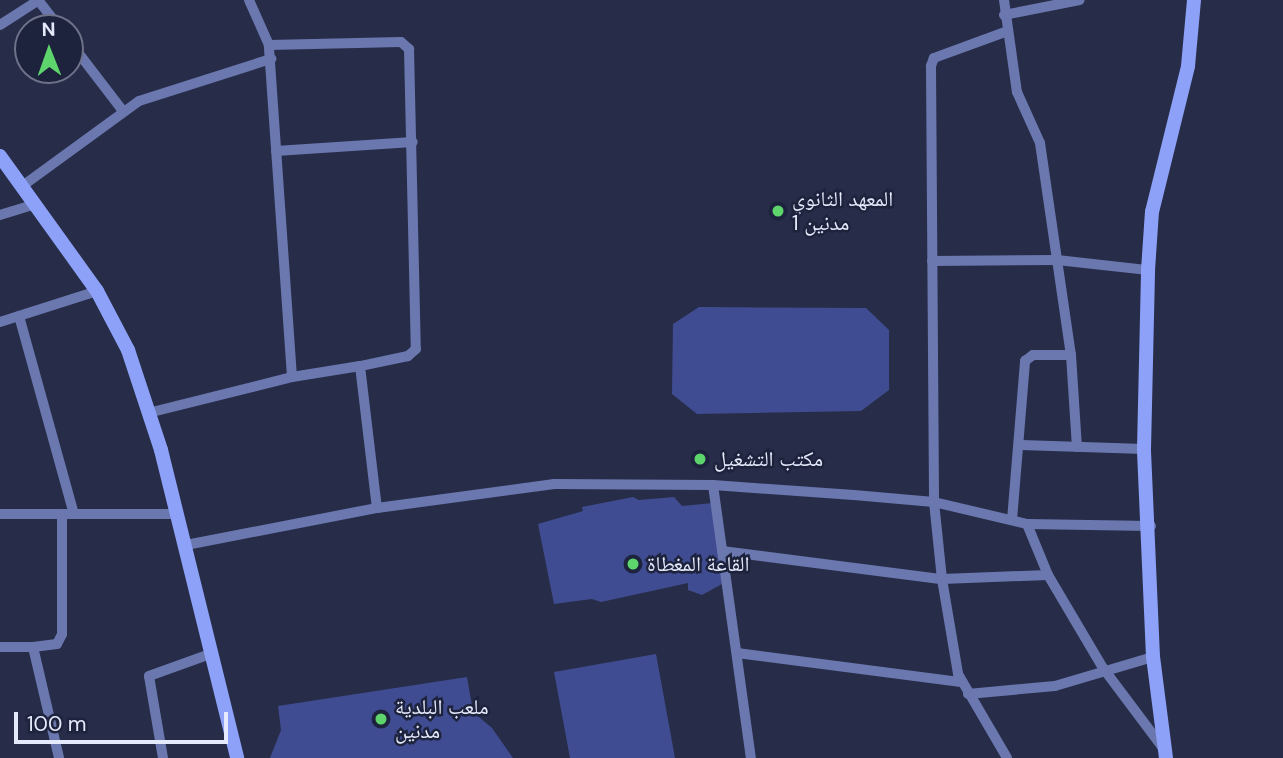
<!DOCTYPE html>
<html>
<head>
<meta charset="utf-8">
<style>
  body { margin:0 }
  #map { position:relative; width:1283px; height:758px; overflow:hidden; background:#272d48; font-family:"DM Sans","Noto Naskh Arabic",sans-serif }
  div>[style] { position:absolute }
  .green>* { inset:0; background:#404c91 }
  .street>* { height:10px; margin:-5px; padding:0 5px; transform-origin:5px; border-radius:5px; background:#6b78af }
  .secondary>* { height:14px; margin:-7px; padding:0 7px; transform-origin:7px; border-radius:7px; background:#8da1f8 }
  .dots>* { width:19px; height:19px; translate:-50% -50%; box-sizing:border-box; border:4px solid #1e233d; border-radius:50% }
  span { translate:-50% -50%; white-space:nowrap; text-align:center; line-height:1.15; -webkit-text-stroke:5px #1e233d; paint-order:stroke }
  .poi-label { font-size:21px; color:#e4e9fb }
  .left { translate:0 -50%; text-align:left }
  .north { position:absolute; left:14px; top:14px; width:70px; height:70px; box-sizing:border-box; background:#1e233d; border:2px solid #6d7289; border-radius:50%; rotate:359deg; font-size:19px; font-weight:700; line-height:28px; text-align:center; color:#e4e9fb }
  .north::after { content:''; display:block; margin:auto; width:24px; height:32px; background:#5dd56c; clip-path:polygon(50% 0,100% 100%,50% 72%,0 100%) }
  .scale { position:absolute; left:14px; top:712px; width:214px; height:32px; box-sizing:border-box; border:4px solid #e4e9fb; border-top:0; padding-left:9px; font-size:21px; line-height:24px; white-space:nowrap; color:#e4e9fb; -webkit-text-stroke:5px #1e233d; paint-order:stroke }
</style>
</head>
<body>
<div id="map">
  <div class="green">
    <i style="clip-path:polygon(699px 307px,866px 308px,889px 330px,889px 390px,861px 411px,697px 414px,672px 394px,673px 324px)"></i>
    <i style="clip-path:polygon(633px 497px,639px 500px,674px 497px,682px 506px,713px 503px,722px 584px,702px 595px,688px 590px,688px 583px,601px 602px,592px 599px,554px 604px,538px 524px,583px 511px,582px 507px)"></i>
    <i style="clip-path:polygon(656px 654px,675px 758px,570px 758px,554px 672px)"></i>
    <i style="clip-path:polygon(467px 677px,473px 712px,492px 728px,513px 758px,270px 758px,281px 730px,278px 706px)"></i>
  </div>
  <div class="street">
    <i style="left:38px;top:0;width:36px;rotate:52deg"></i>
    <i style="left:1004px;top:0;width:93px;rotate:82deg"></i>
    <i style="left:1017px;top:92px;width:56px;rotate:65.7deg"></i>
    <i style="left:1040px;top:143px;width:214px;rotate:81.7deg"></i>
    <i style="left:1071px;top:355px;width:92px;rotate:86.3deg"></i>
    <i style="left:1004px;top:15px;width:77px;rotate:-11.2deg"></i>
    <i style="left:0;top:25px;width:46px;rotate:-32.7deg"></i>
    <i style="left:1005px;top:32px;width:76px;rotate:159.9deg"></i>
    <i style="left:934px;top:58px;width:9px;rotate:111deg"></i>
    <i style="left:931px;top:66px;width:436px;rotate:89.6deg"></i>
    <i style="left:934px;top:502px;width:77px;rotate:84.1deg"></i>
    <i style="left:942px;top:579px;width:96px;rotate:80.4deg"></i>
    <i style="left:958px;top:674px;width:97px;rotate:59.7deg"></i>
    <i style="left:70px;top:42px;width:87px;rotate:52.5deg"></i>
    <i style="left:269px;top:45px;width:132px;rotate:-1.3deg"></i>
    <i style="left:401px;top:42px;width:11px;rotate:41deg"></i>
    <i style="left:409px;top:49px;width:300px;rotate:88.7deg"></i>
    <i style="left:416px;top:349px;width:11px;rotate:139deg"></i>
    <i style="left:408px;top:356px;width:49px;rotate:168.2deg"></i>
    <i style="left:276px;top:151px;width:137px;rotate:-3.8deg"></i>
    <i style="left:21px;top:187px;width:146px;rotate:-36.1deg"></i>
    <i style="left:139px;top:101px;width:139px;rotate:-17.7deg"></i>
    <i style="left:0;top:215px;width:34px;rotate:-17deg"></i>
    <i style="left:932px;top:261px;width:125px;rotate:-0.5deg"></i>
    <i style="left:1057px;top:260px;width:92px;rotate:6.3deg"></i>
    <i style="left:19px;top:316px;width:205px;rotate:74.5deg"></i>
    <i style="left:0;top:322px;width:102px;rotate:-17.7deg"></i>
    <i style="left:292px;top:377px;width:69px;rotate:-9.2deg"></i>
    <i style="left:360px;top:366px;width:143px;rotate:83.2deg"></i>
    <i style="left:148px;top:413px;width:148px;rotate:-14deg"></i>
    <i style="left:292px;top:377px;width:333px;rotate:-94deg"></i>
    <i style="left:269px;top:45px;width:49px;rotate:-114deg"></i>
    <i style="left:1021px;top:445px;width:123px;rotate:1.9deg"></i>
    <i style="left:713px;top:485px;width:276px;rotate:82.1deg"></i>
    <i style="left:0;top:514px;width:177px"></i>
    <i style="left:1012px;top:520px;width:160px;rotate:-85.3deg"></i>
    <i style="left:1025px;top:361px;width:10px;rotate:-37deg"></i>
    <i style="left:1033px;top:355px;width:38px"></i>
    <i style="left:1027px;top:524px;width:55px;rotate:67.6deg"></i>
    <i style="left:1048px;top:575px;width:108px;rotate:59.4deg"></i>
    <i style="left:1103px;top:668px;width:100px;rotate:53.1deg"></i>
    <i style="left:186px;top:545px;width:195px;rotate:-11deg"></i>
    <i style="left:377px;top:508px;width:179px;rotate:-7.7deg"></i>
    <i style="left:554px;top:484px;width:159px;rotate:0.4deg"></i>
    <i style="left:713px;top:485px;width:141px;rotate:4.1deg"></i>
    <i style="left:854px;top:495px;width:80px;rotate:5deg"></i>
    <i style="left:934px;top:502px;width:96px;rotate:13.3deg"></i>
    <i style="left:1027px;top:524px;width:124px;rotate:0.9deg"></i>
    <i style="left:722px;top:551px;width:222px;rotate:7.3deg"></i>
    <i style="left:942px;top:579px;width:106px;rotate:-2.2deg"></i>
    <i style="left:0;top:647px;width:33px"></i>
    <i style="left:33px;top:647px;width:114px;rotate:76.8deg"></i>
    <i style="left:33px;top:647px;width:24px;rotate:-7deg"></i>
    <i style="left:57px;top:644px;width:11px;rotate:-63deg"></i>
    <i style="left:62px;top:634px;width:120px;rotate:-90deg"></i>
    <i style="left:737px;top:653px;width:226px;rotate:7.4deg"></i>
    <i style="left:968px;top:694px;width:87px;rotate:-5.3deg"></i>
    <i style="left:1055px;top:686px;width:102px;rotate:-16.5deg"></i>
    <i style="left:163px;top:758px;width:83px;rotate:-99.7deg"></i>
    <i style="left:149px;top:676px;width:65px;rotate:-19.8deg"></i>
  </div>
  <div class="secondary">
    <i style="left:0;top:156px;width:166px;rotate:54.3deg"></i>
    <i style="left:97px;top:291px;width:67px;rotate:62.3deg"></i>
    <i style="left:128px;top:350px;width:105px;rotate:71.7deg"></i>
    <i style="left:161px;top:450px;width:317px;rotate:76.1deg"></i>
    <i style="left:1166px;top:758px;width:102px;rotate:-97.3deg"></i>
    <i style="left:1153px;top:657px;width:208px;rotate:-92.5deg"></i>
    <i style="left:1144px;top:449px;width:179px;rotate:-88.7deg"></i>
    <i style="left:1148px;top:270px;width:58px;rotate:-86.1deg"></i>
    <i style="left:1152px;top:212px;width:150px;rotate:-76.1deg"></i>
    <i style="left:1188px;top:66px;width:66px;rotate:-84.8deg"></i>
  </div>
  <div class="dots">
    <i style="left:778px;top:211px;background:#5dd56c"></i>
    <i style="left:700px;top:459px;background:#5dd56c"></i>
    <i style="left:633px;top:564px;background:#5dd56c"></i>
    <i style="left:381px;top:719px;background:#5dd56c"></i>
  </div>
  <div class="poi-label">
    <span class="left" style="left:792px;top:211px">المعهد الثانوي<br>مدنين 1</span>
    <span class="left" style="left:714px;top:459px">مكتب التشغيل</span>
    <span class="left" style="left:647px;top:564px">القاعة المغطاة</span>
    <span class="left" style="left:395px;top:719px">ملعب البلدية<br>مدنين</span>
  </div>
  <div class="north">N</div>
  <div class="scale">100 m</div>
</div>
</body>
</html>
